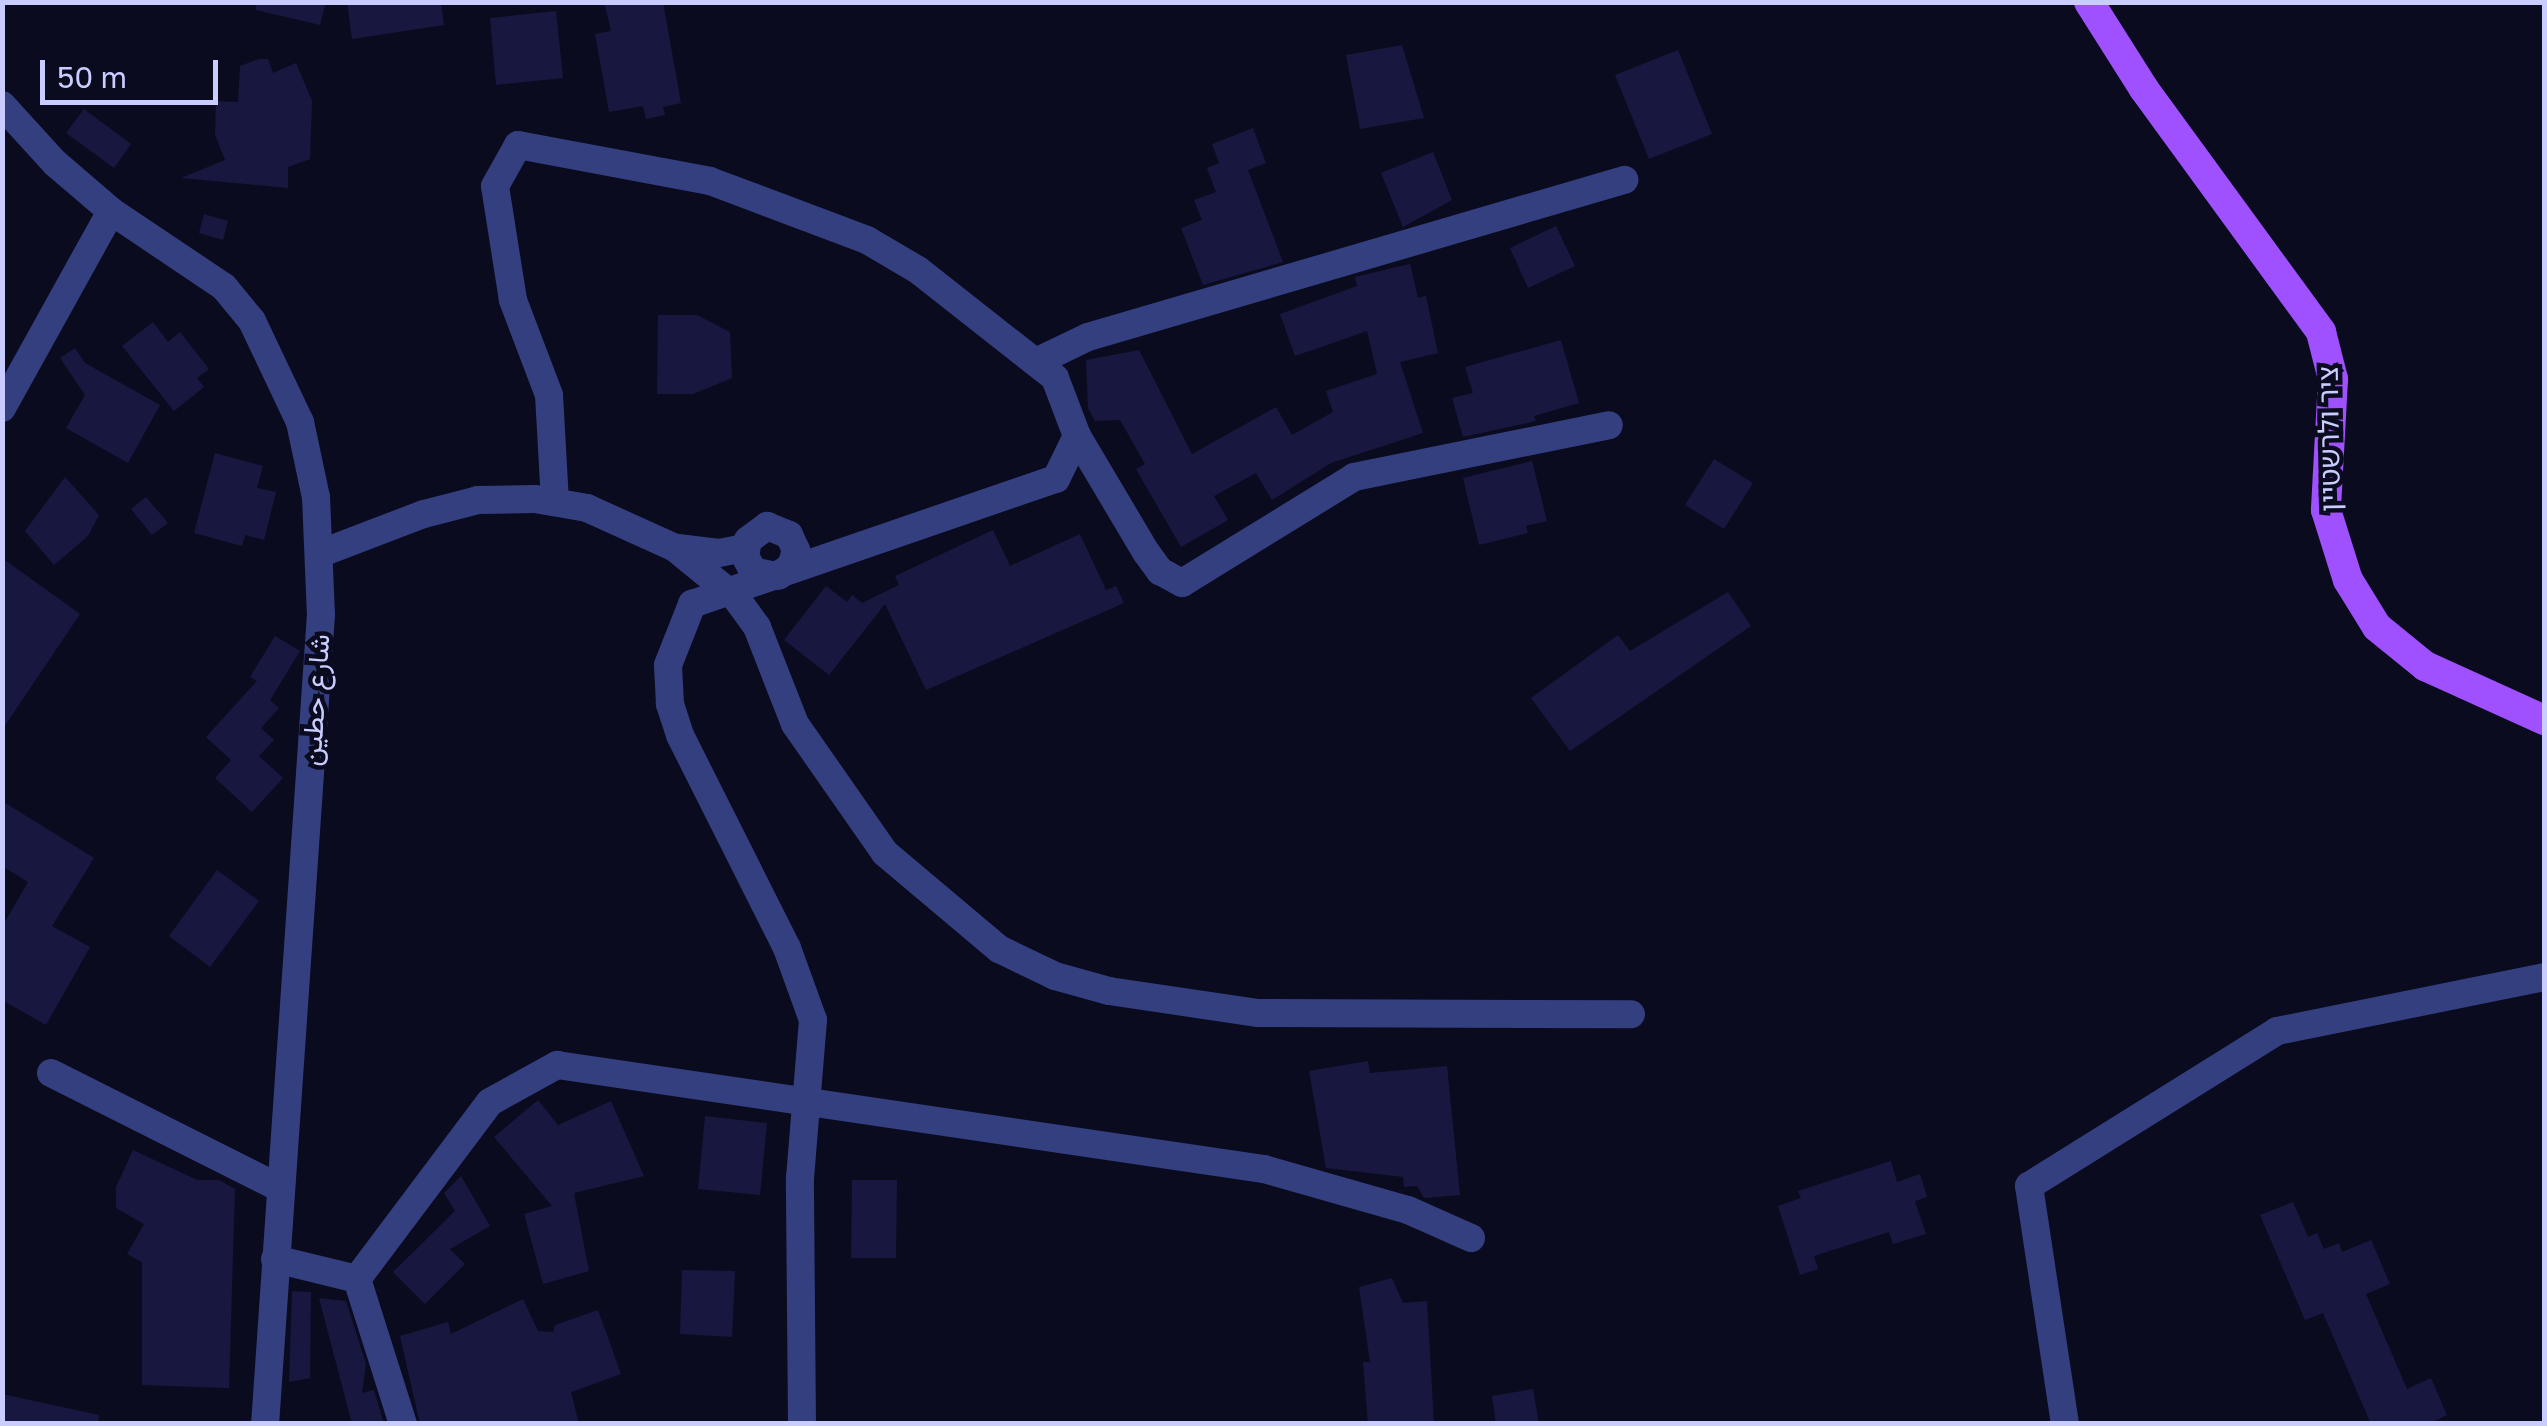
<!DOCTYPE html>
<html>
<head>
<meta charset="utf-8">
<style>
  body { margin:0 }
  #map { position:relative; width:2547px; height:1426px; overflow:hidden; background:#0b0b1f; font-family:"Golos Text",Vazirmatn,"Noto Sans Hebrew",sans-serif }
  div>[style] { position:absolute }
  .building>* { inset:0; background:#181740 }
  .minor>* { height:28px; margin:-14px; padding:0 14px; transform-origin:14px; border-radius:14px; background:#343f80 }
  .major>* { height:30px; margin:-15px; padding:0 15px; transform-origin:15px; border-radius:15px; background:#9f50ff }
  span { translate:-50% -50%; white-space:nowrap; text-align:center; line-height:1.15; -webkit-text-stroke:9px #0b0b1f; paint-order:stroke }
  .street-label { font-size:28px; color:#c9ccff }
  .frame { position:absolute; inset:0; border:5px solid #c9ccff; pointer-events:none }
  .scale { position:absolute; left:40px; top:60px; width:178px; height:45px; box-sizing:border-box; border:5px solid #c9ccff; border-top:0; padding-left:12px; font-size:30px; line-height:35px; white-space:nowrap; color:#c9ccff; -webkit-text-stroke:8px #0b0b1f; paint-order:stroke }
</style>
</head>
<body>
<div id="map">
  <div class="building">
    <i style="clip-path:polygon(256px 2px,326px 2px,320px 25px,256px 10px)"></i>
    <i style="clip-path:polygon(347px 2px,441px 2px,444px 25px,352px 39px)"></i>
    <i style="clip-path:polygon(604px 2px,663px 2px,681px 103px,663px 107px,665px 115px,646px 119px,643px 106px,609px 112px,595px 34px,611px 31px)"></i>
    <i style="clip-path:polygon(556px 11px,563px 78px,496px 85px,490px 18px)"></i>
    <i style="clip-path:polygon(1402px 45px,1424px 118px,1360px 129px,1346px 55px)"></i>
    <i style="clip-path:polygon(1678px 50px,1712px 134px,1649px 159px,1615px 75px)"></i>
    <i style="clip-path:polygon(259px 59px,268px 59px,273px 73px,296px 63px,312px 101px,310px 159px,288px 167px,288px 188px,181px 178px,225px 160px,215px 135px,216px 101px,238px 102px,240px 66px)"></i>
    <i style="clip-path:polygon(84px 109px,131px 144px,114px 168px,66px 133px)"></i>
    <i style="clip-path:polygon(1253px 128px,1266px 163px,1248px 170px,1283px 262px,1203px 285px,1181px 228px,1202px 220px,1194px 200px,1216px 192px,1207px 168px,1219px 163px,1212px 144px)"></i>
    <i style="clip-path:polygon(1433px 152px,1452px 200px,1403px 227px,1381px 173px)"></i>
    <i style="clip-path:polygon(204px 214px,228px 221px,223px 240px,199px 233px)"></i>
    <i style="clip-path:polygon(1556px 226px,1575px 266px,1528px 288px,1510px 248px)"></i>
    <i style="clip-path:polygon(1410px 264px,1418px 298px,1426px 296px,1438px 353px,1400px 362px,1423px 433px,1331px 463px,1272px 500px,1256px 473px,1214px 496px,1228px 520px,1181px 547px,1136px 469px,1145px 464px,1120px 420px,1095px 421px,1088px 408px,1086px 360px,1139px 350px,1192px 454px,1276px 407px,1292px 435px,1333px 412px,1326px 391px,1377px 374px,1367px 331px,1295px 356px,1280px 314px,1357px 286px,1355px 277px)"></i>
    <i style="clip-path:polygon(658px 315px,697px 315px,730px 332px,732px 378px,693px 394px,657px 394px)"></i>
    <i style="clip-path:polygon(153px 322px,168px 342px,180px 332px,209px 369px,197px 378px,204px 387px,174px 411px,122px 346px)"></i>
    <i style="clip-path:polygon(1561px 340px,1579px 403px,1534px 416px,1536px 421px,1463px 437px,1452px 398px,1473px 393px,1465px 367px)"></i>
    <i style="clip-path:polygon(75px 348px,85px 363px,160px 405px,128px 463px,66px 428px,85px 395px,60px 358px)"></i>
    <i style="clip-path:polygon(215px 453px,263px 466px,257px 488px,276px 492px,264px 540px,245px 535px,242px 546px,194px 533px)"></i>
    <i style="clip-path:polygon(1714px 459px,1753px 483px,1724px 529px,1685px 505px)"></i>
    <i style="clip-path:polygon(1532px 461px,1547px 521px,1526px 526px,1528px 533px,1479px 545px,1463px 478px)"></i>
    <i style="clip-path:polygon(65px 477px,99px 515px,88px 536px,54px 565px,25px 531px)"></i>
    <i style="clip-path:polygon(146px 497px,168px 523px,152px 535px,131px 509px)"></i>
    <i style="clip-path:polygon(993px 530px,1010px 566px,1080px 534px,1106px 590px,1116px 586px,1124px 603px,926px 690px,885px 604px,829px 675px,784px 640px,826px 586px,847px 602px,852px 595px,862px 603px,899px 585px,895px 576px)"></i>
    <i style="clip-path:polygon(2px 558px,80px 614px,2px 730px)"></i>
    <i style="clip-path:polygon(1728px 592px,1751px 626px,1570px 751px,1531px 698px,1618px 635px,1630px 651px)"></i>
    <i style="clip-path:polygon(275px 636px,300px 651px,270px 700px,279px 708px,261px 728px,274px 740px,259px 756px,283px 778px,252px 812px,215px 778px,231px 760px,206px 737px,257px 681px,250px 677px)"></i>
    <i style="clip-path:polygon(2px 801px,94px 858px,52px 926px,90px 947px,46px 1025px,2px 1000px,2px 927px,28px 882px,2px 866px)"></i>
    <i style="clip-path:polygon(217px 870px,259px 901px,210px 967px,169px 936px)"></i>
    <i style="clip-path:polygon(1368px 1061px,1370px 1073px,1447px 1066px,1460px 1195px,1424px 1198px,1417px 1186px,1404px 1187px,1403px 1177px,1326px 1168px,1309px 1071px)"></i>
    <i style="clip-path:polygon(538px 1100px,558px 1125px,611px 1101px,644px 1176px,574px 1193px,589px 1271px,543px 1284px,524px 1214px,552px 1206px,494px 1137px)"></i>
    <i style="clip-path:polygon(705px 1116px,767px 1123px,760px 1195px,698px 1189px)"></i>
    <i style="clip-path:polygon(133px 1150px,197px 1180px,219px 1180px,235px 1189px,229px 1388px,142px 1385px,142px 1262px,127px 1254px,144px 1224px,116px 1208px,116px 1187px)"></i>
    <i style="clip-path:polygon(1891px 1161px,1897px 1182px,1920px 1174px,1927px 1197px,1915px 1201px,1926px 1234px,1893px 1244px,1889px 1232px,1814px 1256px,1818px 1269px,1800px 1275px,1778px 1206px,1801px 1198px,1798px 1191px)"></i>
    <i style="clip-path:polygon(461px 1176px,490px 1226px,450px 1249px,465px 1264px,425px 1304px,393px 1272px,455px 1211px,444px 1193px)"></i>
    <i style="clip-path:polygon(852px 1180px,897px 1180px,896px 1258px,851px 1258px)"></i>
    <i style="clip-path:polygon(2293px 1202px,2308px 1237px,2317px 1233px,2324px 1249px,2339px 1243px,2342px 1252px,2371px 1240px,2390px 1284px,2366px 1294px,2407px 1389px,2431px 1378px,2447px 1415px,2428px 1424px,2371px 1424px,2323px 1313px,2305px 1320px,2260px 1215px)"></i>
    <i style="clip-path:polygon(682px 1270px,735px 1271px,732px 1337px,680px 1334px)"></i>
    <i style="clip-path:polygon(1392px 1278px,1403px 1303px,1427px 1301px,1434px 1424px,1368px 1424px,1363px 1362px,1370px 1362px,1359px 1287px)"></i>
    <i style="clip-path:polygon(292px 1291px,311px 1292px,310px 1378px,289px 1382px)"></i>
    <i style="clip-path:polygon(319px 1298px,346px 1301px,366px 1364px,362px 1393px,374px 1390px,384px 1424px,352px 1424px)"></i>
    <i style="clip-path:polygon(523px 1299px,538px 1331px,553px 1332px,555px 1325px,598px 1310px,621px 1374px,571px 1392px,579px 1424px,420px 1424px,400px 1336px,448px 1322px,451px 1334px)"></i>
    <i style="clip-path:polygon(1533px 1389px,1539px 1424px,1496px 1424px,1492px 1396px)"></i>
    <i style="clip-path:polygon(2px 1394px,99px 1415px,98px 1424px,2px 1424px)"></i>
  </div>
  <div class="minor">
    <i style="left:2px;top:105px;width:79px;rotate:47.6deg"></i>
    <i style="left:55px;top:163px;width:74px;rotate:40.6deg"></i>
    <i style="left:111px;top:211px;width:136px;rotate:33.9deg"></i>
    <i style="left:224px;top:287px;width:44px;rotate:50.5deg"></i>
    <i style="left:252px;top:321px;width:112px;rotate:64.6deg"></i>
    <i style="left:300px;top:422px;width:77px;rotate:78deg"></i>
    <i style="left:316px;top:497px;width:117px;rotate:87.6deg"></i>
    <i style="left:321px;top:614px;width:812px;rotate:93.95deg"></i>
    <i style="left:1038px;top:361px;width:55px;rotate:-25.6deg"></i>
    <i style="left:1088px;top:337px;width:559px;rotate:-16.33deg"></i>
    <i style="left:2px;top:408px;width:225px;rotate:-61deg"></i>
    <i style="left:555px;top:502px;width:107px;rotate:-93.2deg"></i>
    <i style="left:549px;top:395px;width:102px;rotate:-110.8deg"></i>
    <i style="left:513px;top:300px;width:115px;rotate:-99deg"></i>
    <i style="left:495px;top:186px;width:47px;rotate:-60.7deg"></i>
    <i style="left:518px;top:145px;width:195px;rotate:10.6deg"></i>
    <i style="left:710px;top:181px;width:168px;rotate:20.6deg"></i>
    <i style="left:867px;top:240px;width:59px;rotate:30.5deg"></i>
    <i style="left:918px;top:270px;width:174px;rotate:38.2deg"></i>
    <i style="left:1055px;top:378px;width:62px;rotate:69.2deg"></i>
    <i style="left:1077px;top:436px;width:135px;rotate:59.3deg"></i>
    <i style="left:1146px;top:552px;width:24px;rotate:54deg"></i>
    <i style="left:1160px;top:571px;width:25px;rotate:29deg"></i>
    <i style="left:1182px;top:583px;width:202px;rotate:-31.6deg"></i>
    <i style="left:1354px;top:477px;width:260px;rotate:-11.5deg"></i>
    <i style="left:678px;top:548px;width:41px;rotate:7deg"></i>
    <i style="left:719px;top:553px;width:26px;rotate:-11deg"></i>
    <i style="left:319px;top:554px;width:112px;rotate:-20.9deg"></i>
    <i style="left:424px;top:514px;width:56px;rotate:-14.5deg"></i>
    <i style="left:478px;top:500px;width:57px;rotate:-1deg"></i>
    <i style="left:535px;top:499px;width:53px;rotate:9.8deg"></i>
    <i style="left:587px;top:508px;width:97px;rotate:24.4deg"></i>
    <i style="left:675px;top:548px;width:79px;rotate:39.3deg"></i>
    <i style="left:736px;top:598px;width:36px;rotate:54deg"></i>
    <i style="left:757px;top:627px;width:104px;rotate:68.6deg"></i>
    <i style="left:795px;top:724px;width:157px;rotate:55.1deg"></i>
    <i style="left:885px;top:853px;width:149px;rotate:40.1deg"></i>
    <i style="left:999px;top:949px;width:62px;rotate:25.7deg"></i>
    <i style="left:1055px;top:976px;width:56px;rotate:15.5deg"></i>
    <i style="left:1109px;top:991px;width:151px;rotate:8.4deg"></i>
    <i style="left:1258px;top:1013px;width:373px;rotate:0.2deg"></i>
    <i style="left:776px;top:576px;width:24px;rotate:-168deg"></i>
    <i style="left:753px;top:571px;width:17px;rotate:-118deg"></i>
    <i style="left:745px;top:556px;width:16px;rotate:-79deg"></i>
    <i style="left:748px;top:540px;width:24px;rotate:-36deg"></i>
    <i style="left:767px;top:526px;width:24px;rotate:22deg"></i>
    <i style="left:789px;top:535px;width:17px;rotate:65deg"></i>
    <i style="left:796px;top:550px;width:17px;rotate:107deg"></i>
    <i style="left:791px;top:566px;width:16px;rotate:142deg"></i>
    <i style="left:51px;top:1073px;width:256px;rotate:26.7deg"></i>
    <i style="left:275px;top:1259px;width:84px;rotate:13.7deg"></i>
    <i style="left:357px;top:1279px;width:152px;rotate:72.4deg"></i>
    <i style="left:357px;top:1279px;width:221px;rotate:-53.1deg"></i>
    <i style="left:490px;top:1102px;width:77px;rotate:-28.9deg"></i>
    <i style="left:557px;top:1065px;width:715px;rotate:8.37deg"></i>
    <i style="left:1264px;top:1169px;width:150px;rotate:15.9deg"></i>
    <i style="left:1408px;top:1210px;width:69px;rotate:24deg"></i>
    <i style="left:802px;top:1424px;width:246px;rotate:-90.5deg"></i>
    <i style="left:800px;top:1178px;width:159px;rotate:-85.3deg"></i>
    <i style="left:813px;top:1020px;width:77px;rotate:-109.9deg"></i>
    <i style="left:787px;top:948px;width:238px;rotate:-116.7deg"></i>
    <i style="left:680px;top:735px;width:33px;rotate:-108deg"></i>
    <i style="left:670px;top:704px;width:39px;rotate:-93deg"></i>
    <i style="left:668px;top:665px;width:66px;rotate:-68.5deg"></i>
    <i style="left:692px;top:604px;width:385px;rotate:-19deg"></i>
    <i style="left:1056px;top:479px;width:48px;rotate:-64deg"></i>
    <i style="left:2065px;top:1424px;width:241px;rotate:-98.6deg"></i>
    <i style="left:2029px;top:1186px;width:292px;rotate:-32deg"></i>
    <i style="left:2277px;top:1031px;width:272px;rotate:-11.4deg"></i>
  </div>
  <div class="major">
    <i style="left:2089px;top:2px;width:103px;rotate:57.7deg"></i>
    <i style="left:2144px;top:89px;width:301px;rotate:53.9deg"></i>
    <i style="left:2321px;top:332px;width:49px;rotate:75.7deg"></i>
    <i style="left:2333px;top:379px;width:131px;rotate:93.1deg"></i>
    <i style="left:2326px;top:510px;width:73px;rotate:72.6deg"></i>
    <i style="left:2348px;top:580px;width:55px;rotate:58.3deg"></i>
    <i style="left:2377px;top:627px;width:62px;rotate:39.1deg"></i>
    <i style="left:2425px;top:666px;width:131px;rotate:24.4deg"></i>
  </div>
  <div class="street-label">
    <span style="left:2329px;top:439px;rotate:-91deg">ציר ולרשטיין</span>
    <span style="left:315px;top:700px;rotate:-86deg">شارع حطين</span>
  </div>
  <div class="frame"></div>
  <div class="scale">50 m</div>
</div>
</body>
</html>
